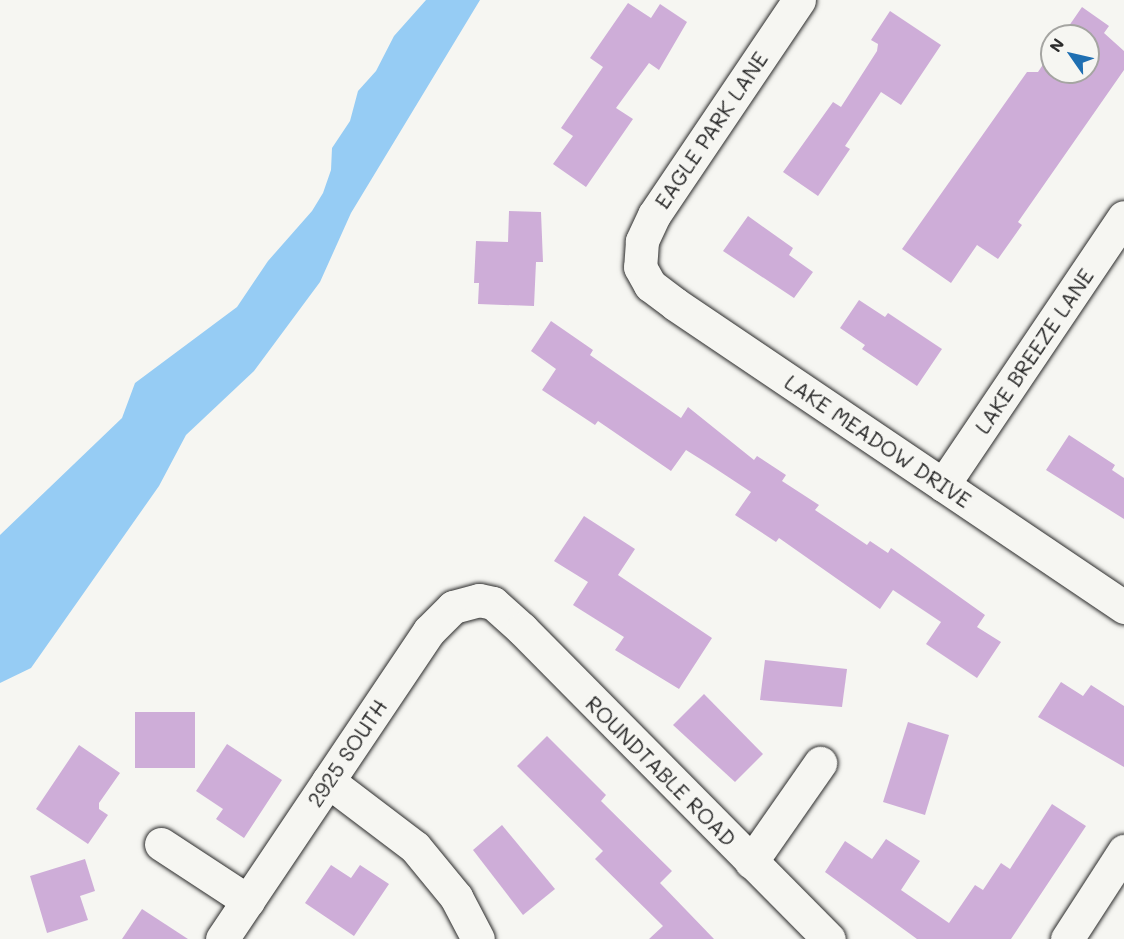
<!DOCTYPE html>
<html>
<head>
<meta charset="utf-8">
<style>
  body { margin:0 }
  #map { position:relative; width:1124px; height:939px; overflow:hidden; background:#f6f6f2; font-family:Mali,sans-serif }
  div>[style] { position:absolute }
  .water>* { inset:0; background:#96ccf4 }
  .building>* { inset:0; background:#ceadd8 }
  .roads { filter:drop-shadow(0 0 2px #2b2b2b) drop-shadow(0 0 2px #2b2b2b) }
  .minor>* { height:33px; margin:-16.5px; padding:0 16.5px; transform-origin:16.5px; border-radius:16.5px; background:#f6f6f2 }
  span { translate:-50% -50%; white-space:nowrap; text-align:center; line-height:1.15; -webkit-text-stroke:6px #f6f6f2; paint-order:stroke }
  .street-label { font-size:21px; color:#2b2b2b }
  .north { position:absolute; left:1040px; top:24px; width:60px; height:60px; box-sizing:border-box; background:#f6f6f2; border:2px solid #a5a5a2; border-radius:50%; rotate:304deg; font-size:16px; font-weight:700; line-height:24px; text-align:center; color:#2b2b2b }
  .north::after { content:''; display:block; margin:auto; width:21px; height:27px; background:#1f6fb2; clip-path:polygon(50% 0,100% 100%,50% 72%,0 100%) }
</style>
</head>
<body>
<div id="map">
  <div class="water">
    <i style="clip-path:polygon(426px 0,480px 0,351px 213px,320px 282px,254px 371px,186px 435px,159px 486px,31px 668px,0 683px,0 535px,122px 418px,135px 383px,237px 307px,268px 261px,312px 211px,323px 193px,331px 170px,332px 148px,350px 121px,358px 91px,376px 71px,394px 36px)"></i>
  </div>
  <div class="building">
    <i style="clip-path:polygon(628px 3px,651px 18px,660px 4px,687px 22px,659px 70px,649px 63px,616px 108px,633px 119px,586px 187px,553px 164px,573px 136px,561px 128px,603px 67px,590px 58px)"></i>
    <i style="clip-path:polygon(1082px 7px,1109px 26px,1104px 33px,1124px 51px,1124px 70px,1018px 222px,1022px 225px,998px 259px,977px 245px,951px 283px,902px 249px,1027px 72px,1038px 72px,1052px 51px,1052px 72px,1088px 72px,1088px 36px,1062px 36px)"></i>
    <i style="clip-path:polygon(890px 11px,941px 45px,901px 105px,881px 92px,845px 146px,850px 149px,818px 196px,783px 172px,833px 102px,841px 107px,877px 51px,878px 44px,871px 40px)"></i>
    <i style="clip-path:polygon(509px 211px,541px 212px,543px 262px,536px 262px,534px 306px,478px 304px,479px 283px,474px 283px,476px 241px,508px 242px)"></i>
    <i style="clip-path:polygon(748px 216px,793px 248px,789px 255px,813px 272px,794px 298px,723px 251px)"></i>
    <i style="clip-path:polygon(859px 300px,885px 317px,888px 313px,942px 349px,917px 386px,862px 349px,865px 345px,840px 328px)"></i>
    <i style="clip-path:polygon(551px 321px,593px 350px,590px 355px,681px 418px,688px 407px,754px 460px,757px 456px,786px 475px,782px 481px,819px 505px,815px 510px,867px 545px,870px 541px,888px 553px,891px 548px,985px 615px,977px 627px,1001px 642px,977px 678px,926px 644px,941px 622px,893px 590px,880px 609px,779px 538px,776px 542px,735px 515px,751px 492px,710px 465px,686px 450px,671px 471px,598px 421px,595px 425px,542px 390px,556px 369px,531px 351px)"></i>
    <i style="clip-path:polygon(1069px 435px,1115px 465px,1112px 470px,1124px 478px,1124px 519px,1046px 470px)"></i>
    <i style="clip-path:polygon(584px 516px,635px 549px,618px 575px,712px 638px,679px 689px,615px 650px,624px 637px,573px 605px,588px 582px,554px 561px)"></i>
    <i style="clip-path:polygon(765px 660px,847px 669px,842px 707px,760px 700px)"></i>
    <i style="clip-path:polygon(1061px 682px,1083px 696px,1091px 685px,1124px 706px,1124px 767px,1038px 717px)"></i>
    <i style="clip-path:polygon(704px 694px,763px 754px,735px 782px,673px 725px)"></i>
    <i style="clip-path:polygon(135px 712px,195px 712px,195px 768px,135px 768px)"></i>
    <i style="clip-path:polygon(908px 722px,949px 735px,925px 815px,883px 802px)"></i>
    <i style="clip-path:polygon(547px 736px,606px 795px,601px 801px,672px 871px,660px 883px,714px 939px,649px 939px,663px 926px,595px 859px,603px 851px,517px 766px)"></i>
    <i style="clip-path:polygon(227px 744px,282px 780px,244px 838px,216px 819px,223px 809px,196px 791px)"></i>
    <i style="clip-path:polygon(79px 745px,120px 773px,99px 803px,99px 809px,108px 815px,88px 844px,36px 809px)"></i>
    <i style="clip-path:polygon(1052px 804px,1086px 826px,1011px 939px,917px 939px,825px 872px,845px 841px,872px 859px,886px 839px,920px 861px,901px 890px,949px 923px,975px 885px,983px 890px,1001px 863px,1010px 869px)"></i>
    <i style="clip-path:polygon(502px 825px,555px 889px,523px 915px,473px 850px)"></i>
    <i style="clip-path:polygon(85px 859px,95px 891px,80px 896px,88px 920px,47px 933px,30px 876px)"></i>
    <i style="clip-path:polygon(331px 865px,351px 878px,360px 865px,389px 884px,354px 936px,305px 903px)"></i>
    <i style="clip-path:polygon(142px 909px,188px 939px,122px 939px)"></i>
  </div>
  <div class="roads">
    <div class="minor">
      <i style="left:799px;top:0;width:259px;rotate:124deg"></i>
      <i style="left:654px;top:215px;width:29px;rotate:115deg"></i>
      <i style="left:642px;top:241px;width:26px;rotate:94deg"></i>
      <i style="left:640px;top:267px;width:21px;rotate:61deg"></i>
      <i style="left:650px;top:285px;width:31px;rotate:37deg"></i>
      <i style="left:675px;top:304px;width:542px;rotate:34.01deg"></i>
      <i style="left:943px;top:485px;width:323px;rotate:-56deg"></i>
      <i style="left:328px;top:781px;width:109px;rotate:37.2deg"></i>
      <i style="left:415px;top:847px;width:65px;rotate:50.6deg"></i>
      <i style="left:456px;top:897px;width:47px;rotate:62.4deg"></i>
      <i style="left:161px;top:844px;width:104px;rotate:33.2deg"></i>
      <i style="left:751px;top:862px;width:121px;rotate:-55.1deg"></i>
      <i style="left:222px;top:939px;width:371px;rotate:-56.1deg"></i>
      <i style="left:429px;top:631px;width:34px;rotate:-45deg"></i>
      <i style="left:453px;top:607px;width:27px;rotate:-15deg"></i>
      <i style="left:479px;top:600px;width:14px;rotate:12deg"></i>
      <i style="left:493px;top:603px;width:39px;rotate:42deg"></i>
      <i style="left:522px;top:629px;width:436px;rotate:45.3deg"></i>
      <i style="left:1067px;top:939px;width:105px;rotate:-57.1deg"></i>
    </div>
  </div>
  <div class="street-label">
    <span style="left:711px;top:130px;rotate:-56deg">EAGLE PARK LANE</span>
    <span style="left:1034px;top:351px;rotate:-56deg">LAKE BREEZE LANE</span>
    <span style="left:878px;top:441px;rotate:34deg">LAKE MEADOW DRIVE</span>
    <span style="left:347px;top:753px;rotate:-56deg">2925 SOUTH</span>
    <span style="left:661px;top:771px;rotate:45deg">ROUNDTABLE ROAD</span>
  </div>
  <div class="north">N</div>
</div>
</body>
</html>
